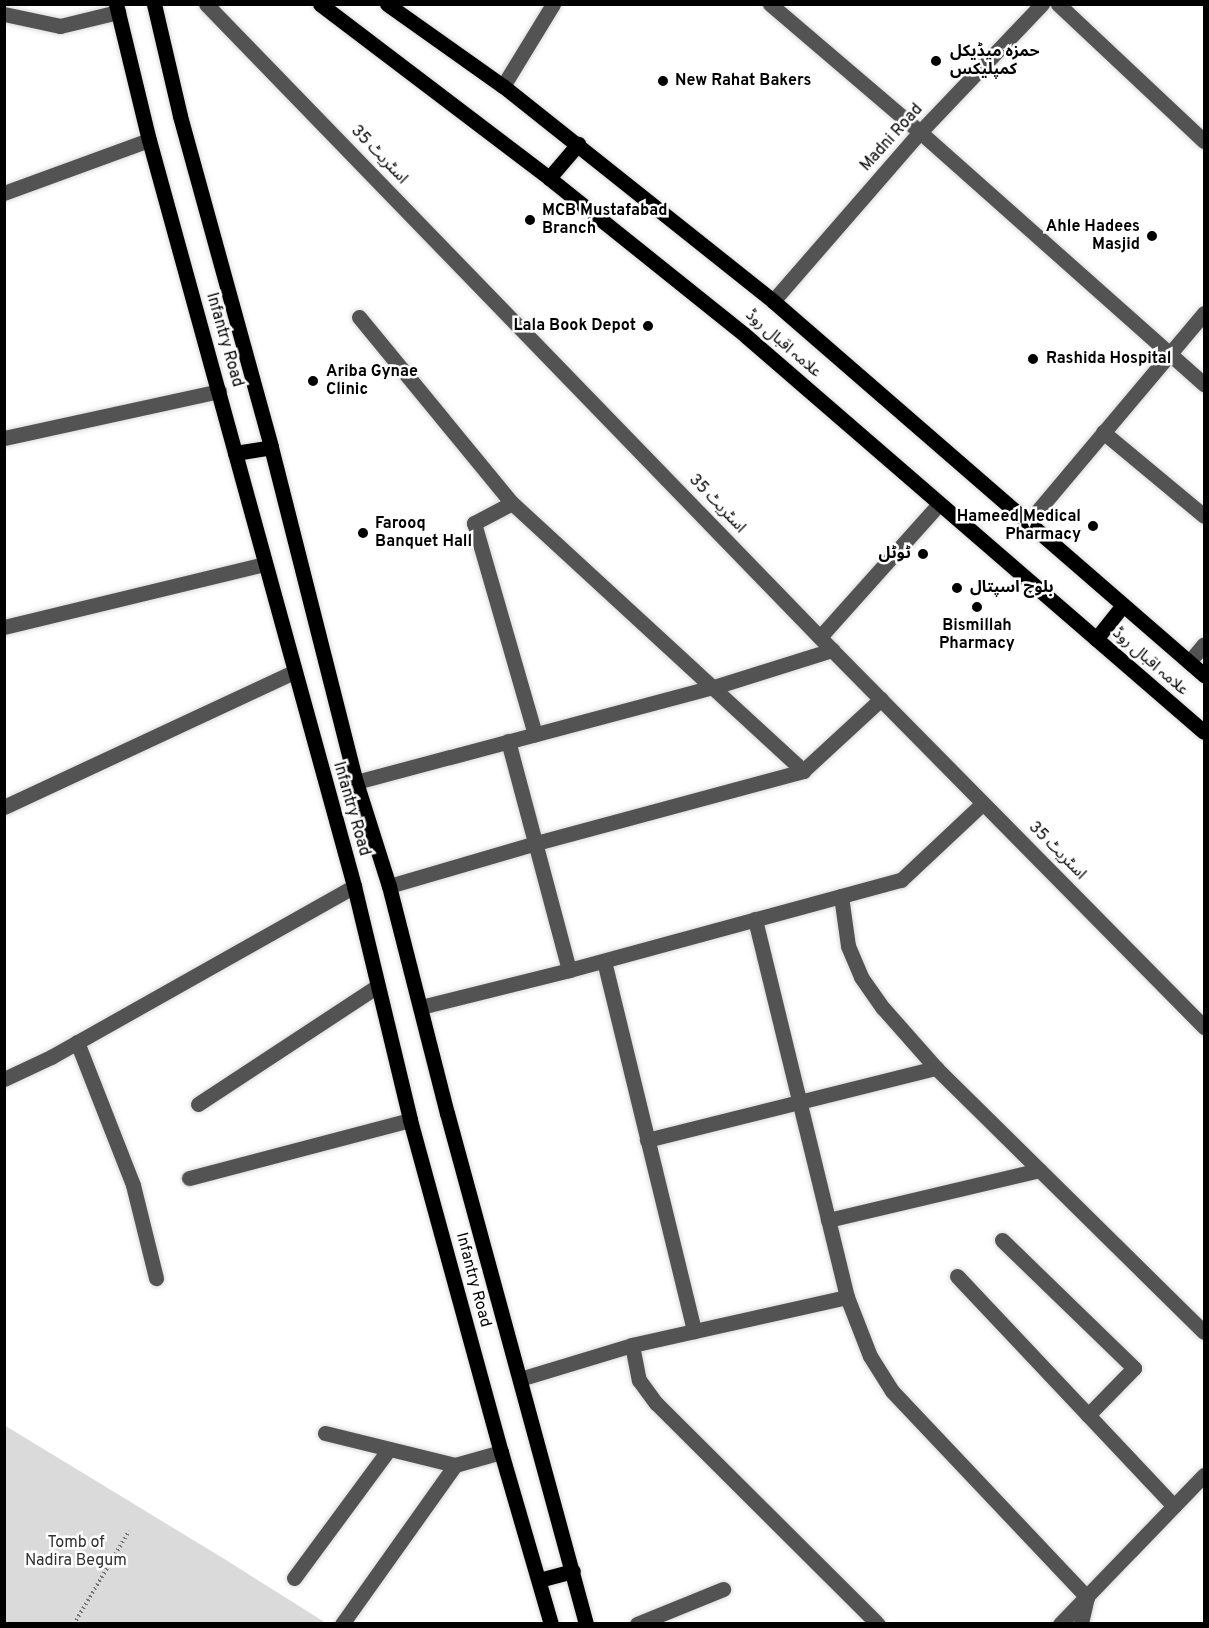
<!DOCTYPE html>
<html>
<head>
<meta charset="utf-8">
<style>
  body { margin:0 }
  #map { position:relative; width:1209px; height:1628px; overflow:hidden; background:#fff; font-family:Overpass,"Noto Sans Arabic",sans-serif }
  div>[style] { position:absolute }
  .green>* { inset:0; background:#dadada }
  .path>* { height:4px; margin-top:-2px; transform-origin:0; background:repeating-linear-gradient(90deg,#757575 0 1.5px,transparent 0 4.5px) }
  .roads { filter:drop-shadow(0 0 2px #dbdbdb) drop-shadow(0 0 2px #dbdbdb) }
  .minor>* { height:15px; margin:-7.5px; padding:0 7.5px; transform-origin:7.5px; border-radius:7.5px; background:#535353 }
  .major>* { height:15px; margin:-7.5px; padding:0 7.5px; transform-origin:7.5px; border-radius:7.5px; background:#000 }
  .dots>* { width:16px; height:16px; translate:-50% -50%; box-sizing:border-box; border:3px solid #fff; border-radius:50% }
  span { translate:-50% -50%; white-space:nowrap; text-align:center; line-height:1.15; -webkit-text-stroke:5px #fff; paint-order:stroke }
  .poi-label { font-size:16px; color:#000; font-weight:700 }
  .left { translate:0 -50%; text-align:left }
  .right { translate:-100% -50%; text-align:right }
  .street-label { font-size:16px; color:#000 }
  .park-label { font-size:16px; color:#313131 }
  .frame { position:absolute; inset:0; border:6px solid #000; pointer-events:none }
</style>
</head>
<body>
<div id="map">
  <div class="green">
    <i style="clip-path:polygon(4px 1425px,226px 1560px,326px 1623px,5px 1623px)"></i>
  </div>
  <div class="path">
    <i style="left:74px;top:1624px;width:108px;rotate:-59.4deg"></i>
  </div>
  <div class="roads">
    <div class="minor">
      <i style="left:206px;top:4px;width:900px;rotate:45.9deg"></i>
      <i style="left:832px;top:650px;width:530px;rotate:45.38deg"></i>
      <i style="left:770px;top:4px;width:197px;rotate:40.5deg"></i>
      <i style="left:920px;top:132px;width:380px;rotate:41.6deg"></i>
      <i style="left:1058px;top:4px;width:200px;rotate:43.2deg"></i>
      <i style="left:4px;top:14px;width:57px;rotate:12.1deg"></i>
      <i style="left:60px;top:26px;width:60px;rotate:-13.6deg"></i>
      <i style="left:503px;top:86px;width:96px;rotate:-58.6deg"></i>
      <i style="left:4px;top:193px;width:154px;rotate:-20.1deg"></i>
      <i style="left:773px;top:301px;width:224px;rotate:-49deg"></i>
      <i style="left:920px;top:132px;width:177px;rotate:-46.4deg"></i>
      <i style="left:359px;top:317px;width:241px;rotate:50.6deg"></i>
      <i style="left:512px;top:503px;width:396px;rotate:42.6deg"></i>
      <i style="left:1103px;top:432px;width:131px;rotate:39.7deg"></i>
      <i style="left:4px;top:438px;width:220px;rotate:-12.3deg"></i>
      <i style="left:512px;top:503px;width:43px;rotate:152.2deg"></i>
      <i style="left:474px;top:523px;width:220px;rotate:73.9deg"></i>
      <i style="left:1029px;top:521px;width:272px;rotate:-49.9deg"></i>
      <i style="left:4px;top:627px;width:268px;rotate:-13.6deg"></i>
      <i style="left:820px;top:637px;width:178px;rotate:-48.2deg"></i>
      <i style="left:1189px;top:662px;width:23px;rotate:-50deg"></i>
      <i style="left:356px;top:782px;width:370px;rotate:-14.9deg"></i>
      <i style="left:714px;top:687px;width:124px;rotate:-17.4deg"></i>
      <i style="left:4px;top:807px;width:320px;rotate:-25deg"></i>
      <i style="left:389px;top:886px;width:153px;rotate:-16.3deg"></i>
      <i style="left:536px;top:843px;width:277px;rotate:-15.1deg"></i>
      <i style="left:803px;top:771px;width:106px;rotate:-42.7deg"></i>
      <i style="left:841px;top:896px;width:50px;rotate:82deg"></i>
      <i style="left:848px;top:946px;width:34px;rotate:67deg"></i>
      <i style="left:861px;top:977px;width:38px;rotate:55deg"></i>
      <i style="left:883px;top:1008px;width:80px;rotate:48.5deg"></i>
      <i style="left:936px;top:1068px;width:376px;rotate:44.6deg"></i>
      <i style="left:604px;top:961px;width:381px;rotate:76.3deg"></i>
      <i style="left:569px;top:970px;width:344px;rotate:-15.2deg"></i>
      <i style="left:901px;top:880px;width:112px;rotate:-43.2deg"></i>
      <i style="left:421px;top:1007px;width:153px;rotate:-14deg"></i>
      <i style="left:569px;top:970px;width:237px;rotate:-104.9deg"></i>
      <i style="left:77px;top:1042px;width:154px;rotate:68.6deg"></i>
      <i style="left:133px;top:1185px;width:96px;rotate:76.1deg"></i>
      <i style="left:4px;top:1079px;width:52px;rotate:-25.1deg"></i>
      <i style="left:51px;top:1057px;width:348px;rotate:-29.4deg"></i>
      <i style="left:198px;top:1104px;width:213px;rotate:-33.3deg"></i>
      <i style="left:647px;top:1140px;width:298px;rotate:-14deg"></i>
      <i style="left:189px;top:1178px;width:228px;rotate:-14.7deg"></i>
      <i style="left:828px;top:1220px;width:217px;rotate:-13.3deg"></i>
      <i style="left:1002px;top:1240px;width:184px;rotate:44.1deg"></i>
      <i style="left:1134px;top:1368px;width:66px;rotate:134.4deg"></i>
      <i style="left:957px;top:1276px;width:316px;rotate:46.7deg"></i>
      <i style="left:847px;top:1297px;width:63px;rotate:68.7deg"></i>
      <i style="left:870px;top:1356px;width:41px;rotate:57.8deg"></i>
      <i style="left:892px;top:1391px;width:284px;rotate:46.6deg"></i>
      <i style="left:1087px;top:1597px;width:28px;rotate:103deg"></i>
      <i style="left:632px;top:1345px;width:36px;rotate:79deg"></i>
      <i style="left:639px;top:1380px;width:29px;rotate:54deg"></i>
      <i style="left:656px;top:1403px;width:313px;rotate:44.9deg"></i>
      <i style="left:520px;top:1379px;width:117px;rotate:-16.9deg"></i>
      <i style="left:632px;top:1345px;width:220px;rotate:-12.6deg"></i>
      <i style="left:847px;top:1297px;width:389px;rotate:-103.7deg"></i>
      <i style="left:325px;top:1433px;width:134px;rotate:13.8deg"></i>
      <i style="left:455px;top:1465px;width:48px;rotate:-15.8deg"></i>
      <i style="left:294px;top:1578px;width:160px;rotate:-53.6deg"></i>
      <i style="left:342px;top:1624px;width:195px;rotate:-54.6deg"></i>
      <i style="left:637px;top:1624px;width:93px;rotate:-22.1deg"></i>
      <i style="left:1060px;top:1624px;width:207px;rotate:-46deg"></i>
    </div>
    <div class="major">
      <i style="left:116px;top:4px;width:140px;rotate:76.4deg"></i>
      <i style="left:149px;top:140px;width:774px;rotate:74.63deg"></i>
      <i style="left:354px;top:886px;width:241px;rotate:76.5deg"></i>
      <i style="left:410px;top:1120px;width:344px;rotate:74.7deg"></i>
      <i style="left:501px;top:1452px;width:179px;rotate:73.8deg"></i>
      <i style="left:154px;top:4px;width:115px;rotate:76.9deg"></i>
      <i style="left:180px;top:116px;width:343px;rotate:74.6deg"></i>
      <i style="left:271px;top:447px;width:346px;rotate:75.8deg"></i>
      <i style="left:356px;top:782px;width:109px;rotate:72.4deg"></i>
      <i style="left:389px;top:886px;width:234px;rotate:75.7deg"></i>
      <i style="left:447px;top:1113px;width:530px;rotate:74.78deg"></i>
      <i style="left:320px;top:4px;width:288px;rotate:37.2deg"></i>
      <i style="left:549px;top:178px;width:253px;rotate:38.7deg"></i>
      <i style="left:746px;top:336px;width:605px;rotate:40.85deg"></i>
      <i style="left:387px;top:4px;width:142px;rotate:35.3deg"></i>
      <i style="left:503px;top:86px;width:345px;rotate:38.5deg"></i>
      <i style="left:773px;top:301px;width:571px;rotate:40.95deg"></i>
      <i style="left:549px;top:178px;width:45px;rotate:-49.5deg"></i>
      <i style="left:235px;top:453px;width:36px;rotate:-9deg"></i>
      <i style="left:1096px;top:639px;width:43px;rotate:-51.5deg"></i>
      <i style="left:539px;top:1580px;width:35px;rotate:-15deg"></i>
    </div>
  </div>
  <div class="dots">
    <i style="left:936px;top:61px;background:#000"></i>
    <i style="left:663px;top:81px;background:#000"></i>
    <i style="left:530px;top:220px;background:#000"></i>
    <i style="left:1152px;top:236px;background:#000"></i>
    <i style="left:648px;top:326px;background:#000"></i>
    <i style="left:1033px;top:359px;background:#000"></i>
    <i style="left:313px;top:381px;background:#000"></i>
    <i style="left:1093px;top:526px;background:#000"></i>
    <i style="left:363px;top:533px;background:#000"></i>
    <i style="left:923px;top:554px;background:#000"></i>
    <i style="left:957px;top:588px;background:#000"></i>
    <i style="left:977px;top:607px;background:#000"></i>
  </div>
  <div class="poi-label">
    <span class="left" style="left:950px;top:61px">حمزہ میڈیکل<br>کمپلیکس</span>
    <span class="left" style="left:675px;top:81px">New Rahat Bakers</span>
    <span class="left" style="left:542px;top:220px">MCB Mustafabad<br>Branch</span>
    <span class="right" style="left:1140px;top:236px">Ahle Hadees<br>Masjid</span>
    <span class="right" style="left:636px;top:326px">Lala Book Depot</span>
    <span class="left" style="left:1046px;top:359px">Rashida Hospital</span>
    <span class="left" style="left:326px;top:381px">Ariba Gynae<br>Clinic</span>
    <span class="right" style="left:1081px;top:526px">Hameed Medical<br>Pharmacy</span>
    <span class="left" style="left:375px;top:533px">Farooq<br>Banquet Hall</span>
    <span class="right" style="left:911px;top:554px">ٹوٹل</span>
    <span class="left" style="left:970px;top:588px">بلوچ اسپتال</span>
    <span style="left:977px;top:635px">Bismillah<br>Pharmacy</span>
  </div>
  <div class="street-label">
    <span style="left:892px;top:138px;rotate:-48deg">Madni Road</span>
    <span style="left:379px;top:155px;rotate:46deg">اسٹریٹ 35</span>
    <span style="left:224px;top:340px;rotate:74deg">Infantry Road</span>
    <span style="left:783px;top:344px;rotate:41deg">علامہ اقبال روڈ</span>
    <span style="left:717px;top:504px;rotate:46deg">اسٹریٹ 35</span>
    <span style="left:1150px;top:662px;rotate:41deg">علامہ اقبال روڈ</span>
    <span style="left:351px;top:809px;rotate:74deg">Infantry Road</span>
    <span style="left:1057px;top:851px;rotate:45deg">اسٹریٹ 35</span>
    <span style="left:473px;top:1280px;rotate:75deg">Infantry Road</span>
  </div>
  <div class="park-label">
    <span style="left:76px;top:1552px">Tomb of<br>Nadira Begum</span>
  </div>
  <div class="frame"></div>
</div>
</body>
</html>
